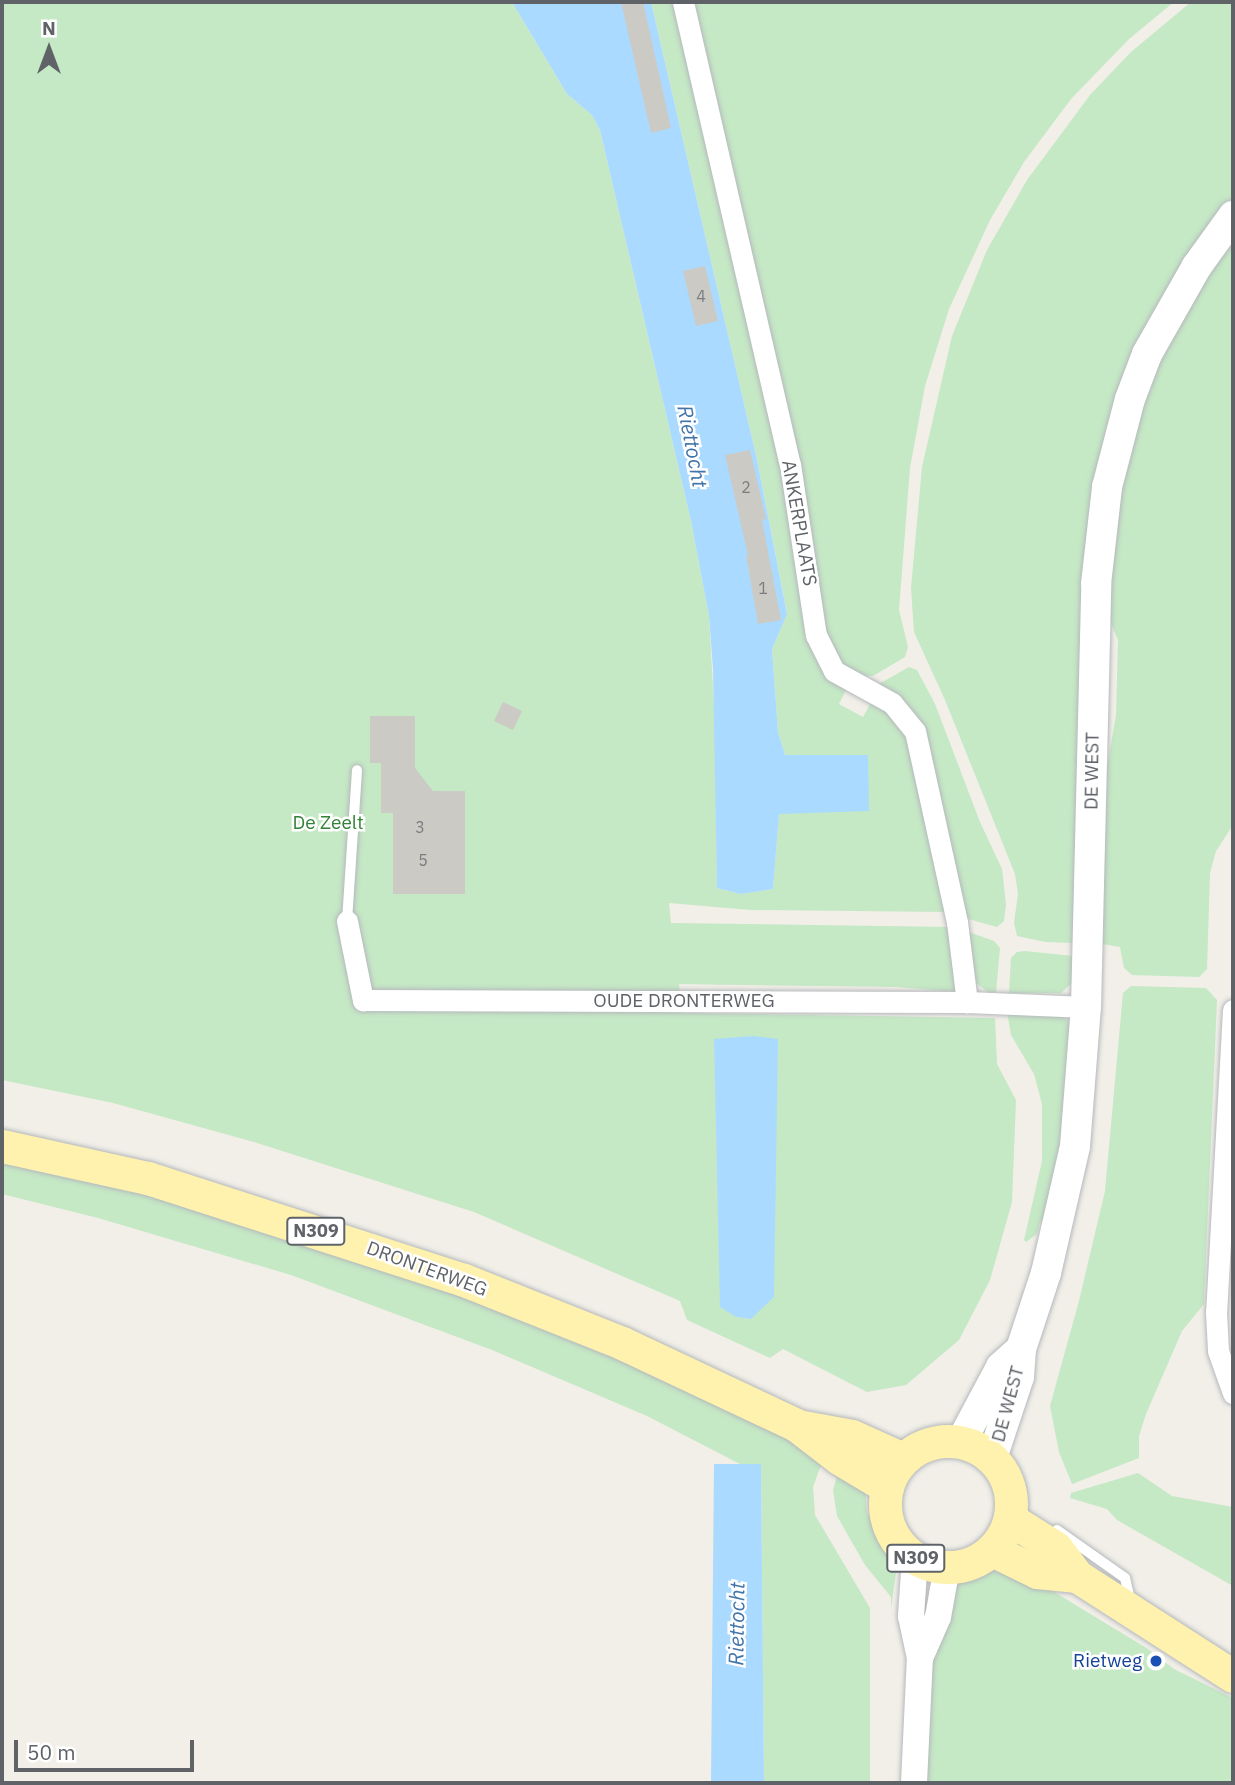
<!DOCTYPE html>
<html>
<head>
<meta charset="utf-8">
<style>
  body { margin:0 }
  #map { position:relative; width:1235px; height:1785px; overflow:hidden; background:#f1efe8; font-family:"IBM Plex Sans",sans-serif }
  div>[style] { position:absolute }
  .green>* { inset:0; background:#c5e8c5 }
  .water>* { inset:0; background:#aadaff }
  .building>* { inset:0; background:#cccac5 }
  .roads { filter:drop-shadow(0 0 2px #b5b8bc) drop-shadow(0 0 2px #b5b8bc) }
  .service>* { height:10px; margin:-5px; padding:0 5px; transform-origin:5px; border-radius:5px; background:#fff }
  .minor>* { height:21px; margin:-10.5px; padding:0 10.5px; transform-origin:10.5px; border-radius:10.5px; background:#fff }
  .tertiary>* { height:26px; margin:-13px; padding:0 13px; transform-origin:13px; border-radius:13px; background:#fff }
  .secondary>* { height:30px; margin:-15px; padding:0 15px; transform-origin:15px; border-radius:15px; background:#fff }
  .primary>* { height:33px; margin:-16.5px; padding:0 16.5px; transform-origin:16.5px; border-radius:16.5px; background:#fff2af }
  .primary>.ring { margin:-16.5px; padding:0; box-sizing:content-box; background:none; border:33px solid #fff2af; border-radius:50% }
  .dots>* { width:19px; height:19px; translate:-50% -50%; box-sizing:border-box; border:4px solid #fff; border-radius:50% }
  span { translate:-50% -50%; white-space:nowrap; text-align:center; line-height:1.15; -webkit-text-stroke:5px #fff; paint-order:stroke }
  .number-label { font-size:16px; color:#7a7d7f }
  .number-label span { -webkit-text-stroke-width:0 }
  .shield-label span { padding:2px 5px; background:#fff; border:2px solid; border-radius:5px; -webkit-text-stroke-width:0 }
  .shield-label { font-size:18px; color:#5f6368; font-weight:700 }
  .street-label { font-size:19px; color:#5f6368 }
  .park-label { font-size:19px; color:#348238 }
  .transit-label { font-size:19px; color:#164399 }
  .right { translate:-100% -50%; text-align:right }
  .water-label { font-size:21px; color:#4174aa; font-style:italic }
  .frame { position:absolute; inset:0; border:4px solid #5f6368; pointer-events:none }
  .north { position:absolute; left:14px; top:14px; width:70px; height:70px; -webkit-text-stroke:5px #fff; paint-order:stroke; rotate:0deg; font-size:19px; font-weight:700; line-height:28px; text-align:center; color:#5f6368 }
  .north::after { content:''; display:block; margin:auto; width:24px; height:32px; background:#5f6368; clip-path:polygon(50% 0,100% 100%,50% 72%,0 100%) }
  .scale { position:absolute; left:14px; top:1740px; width:180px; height:32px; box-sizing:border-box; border:4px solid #5f6368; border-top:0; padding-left:9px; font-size:21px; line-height:24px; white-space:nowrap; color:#5f6368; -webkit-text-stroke:5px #fff; paint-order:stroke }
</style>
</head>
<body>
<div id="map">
  <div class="green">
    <i style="clip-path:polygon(evenodd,2px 2px,512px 2px,567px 94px,592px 115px,600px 130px,691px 521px,709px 616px,716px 741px,717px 888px,741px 894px,773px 889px,779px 813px,868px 755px,785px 755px,778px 732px,772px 649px,787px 613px,757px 460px,651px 2px,673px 2px,781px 466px,811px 647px,821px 669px,847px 688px,839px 704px,863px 717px,873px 699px,886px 709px,906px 733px,947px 912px,751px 910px,669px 903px,671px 923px,950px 927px,957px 992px,897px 987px,679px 984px,682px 1013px,995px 1018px,997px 1064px,1016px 1100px,1012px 1202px,990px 1280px,959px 1340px,906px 1385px,867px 1392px,783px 1349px,770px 1358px,687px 1320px,680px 1301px,474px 1212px,254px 1142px,113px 1103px,2px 1080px,2px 2px,753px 1036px,751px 1319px,736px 1317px,714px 1040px,753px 1036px)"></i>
    <i style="clip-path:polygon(690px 2px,1174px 2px,1129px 39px,1071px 99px,1024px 162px,990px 220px,949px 309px,925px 386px,910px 468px,899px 610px,908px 647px,905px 657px,873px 676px,865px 676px,841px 664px,828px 646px,807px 514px)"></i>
    <i style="clip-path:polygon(1191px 2px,1233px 2px,1233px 200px,1217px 217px,1162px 296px,1127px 367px,1107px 426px,1095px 484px,1074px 943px,1046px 942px,1017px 936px,1014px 923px,1018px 894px,1015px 874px,945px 700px,914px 632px,911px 588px,922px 467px,952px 336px,987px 250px,1027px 180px,1090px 95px,1131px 52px)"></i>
    <i style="clip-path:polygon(1233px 235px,1233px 825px,1216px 851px,1210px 873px,1207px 969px,1199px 977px,1132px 975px,1124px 968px,1120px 947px,1097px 943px,1102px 797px,1116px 715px,1118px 640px,1106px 611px,1113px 514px,1155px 363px)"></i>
    <i style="clip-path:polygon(909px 667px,917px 670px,935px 704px,980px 822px,1002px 869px,1006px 905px,1004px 921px,997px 927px,965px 918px,936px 786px,879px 684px)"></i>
    <i style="clip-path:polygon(966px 931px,994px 941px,1000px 948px,996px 992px,989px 993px,976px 983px)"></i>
    <i style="clip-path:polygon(1025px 951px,1073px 956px,1072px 983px,1061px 993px,1009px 993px,1011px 958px,1017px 952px)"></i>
    <i style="clip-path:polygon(1131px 986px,1206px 988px,1217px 1000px,1204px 1304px,1182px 1331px,1146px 1414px,1139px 1436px,1139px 1458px,1072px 1484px,1059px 1452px,1050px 1406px,1079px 1301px,1105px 1191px,1123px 993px)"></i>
    <i style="clip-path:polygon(1007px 1012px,1060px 1013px,1072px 1025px,1060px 1151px,1047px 1218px,1040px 1222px,1037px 1234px,1026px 1242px,1024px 1240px,1042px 1161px,1042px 1104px,1034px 1074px,1011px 1035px)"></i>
    <i style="clip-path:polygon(2px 1157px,158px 1195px,437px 1287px,713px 1398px,824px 1457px,813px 1487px,815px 1515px,870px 1608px,870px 1783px,764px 1783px,761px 1464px,740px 1464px,647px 1416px,492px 1350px,291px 1275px,98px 1218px,2px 1194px)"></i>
    <i style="clip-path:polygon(839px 1468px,865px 1487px,867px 1513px,887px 1545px,896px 1573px,891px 1608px,891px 1597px,865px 1565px,837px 1516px,833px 1490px)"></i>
    <i style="clip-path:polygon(1138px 1473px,1172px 1496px,1233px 1507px,1233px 1586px,1117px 1520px,1107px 1509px,1070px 1498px,1071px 1493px)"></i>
    <i style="clip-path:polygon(988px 1564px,1018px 1570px,1148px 1649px,1174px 1669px,1233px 1698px,1233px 1783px,926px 1783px,931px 1672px,943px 1605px,965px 1572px)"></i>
  </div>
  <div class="water">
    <i style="clip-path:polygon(512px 2px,651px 2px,757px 460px,787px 614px,772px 649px,778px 732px,785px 755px,868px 755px,869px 811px,779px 814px,773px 889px,741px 894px,717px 888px,713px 669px,709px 616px,691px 521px,600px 130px,592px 115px,567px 94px)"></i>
    <i style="clip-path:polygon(753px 1036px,778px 1039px,774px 1297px,751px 1319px,736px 1317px,720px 1307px,714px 1039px)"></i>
    <i style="clip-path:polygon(714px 1464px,761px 1464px,764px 1783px,711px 1783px)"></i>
  </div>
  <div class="building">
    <i style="clip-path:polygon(621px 2px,643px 2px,671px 128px,651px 133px)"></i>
    <i style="clip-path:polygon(705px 266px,718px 321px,696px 326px,683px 271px)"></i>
    <i style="clip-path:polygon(750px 450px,766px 519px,762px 520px,781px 620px,758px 624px,746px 555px,748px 555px,725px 455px)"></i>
    <i style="clip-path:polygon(503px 702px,522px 711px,513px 730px,494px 721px)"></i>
    <i style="clip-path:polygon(370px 716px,415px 716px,415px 768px,433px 791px,465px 791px,465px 894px,393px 894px,393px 813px,381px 813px,381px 763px,370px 763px)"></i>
  </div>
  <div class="roads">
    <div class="service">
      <i style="left:347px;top:921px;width:151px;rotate:-86.2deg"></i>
      <i style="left:1057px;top:1530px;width:83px;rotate:35.2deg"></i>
      <i style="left:1125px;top:1578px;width:23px;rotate:77deg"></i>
    </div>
    <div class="minor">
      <i style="left:683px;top:2px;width:474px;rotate:77deg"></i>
      <i style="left:790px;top:464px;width:173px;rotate:81.4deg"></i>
      <i style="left:816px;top:635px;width:40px;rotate:63.4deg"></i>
      <i style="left:834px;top:671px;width:66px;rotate:28.9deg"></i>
      <i style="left:892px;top:703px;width:36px;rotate:51deg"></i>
      <i style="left:915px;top:731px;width:196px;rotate:77.6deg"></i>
      <i style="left:957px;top:922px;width:81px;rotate:82.9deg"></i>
      <i style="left:347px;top:921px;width:81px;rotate:78.6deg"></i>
      <i style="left:363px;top:1000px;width:604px;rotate:0.19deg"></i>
      <i style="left:967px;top:1002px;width:119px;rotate:2.4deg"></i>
      <i style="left:1233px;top:1010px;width:302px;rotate:93.2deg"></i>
      <i style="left:1216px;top:1312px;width:39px;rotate:87deg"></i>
      <i style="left:1218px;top:1351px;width:45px;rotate:70.3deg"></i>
    </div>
    <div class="tertiary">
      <i style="left:920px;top:1658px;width:45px;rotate:-66.3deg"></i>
      <i style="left:938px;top:1617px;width:51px;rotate:-79.8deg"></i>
      <i style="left:914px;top:1783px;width:125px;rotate:-87.3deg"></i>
      <i style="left:920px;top:1658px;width:43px;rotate:-102.1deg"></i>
      <i style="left:911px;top:1616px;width:58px;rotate:-86.1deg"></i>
    </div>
    <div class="secondary">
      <i style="left:961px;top:1442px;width:85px;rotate:-61.9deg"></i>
      <i style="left:1001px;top:1367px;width:27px;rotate:-42deg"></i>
      <i style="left:992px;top:1458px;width:85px;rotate:-71.6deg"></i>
      <i style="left:1019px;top:1377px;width:28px;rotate:-86deg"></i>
      <i style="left:1021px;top:1349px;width:80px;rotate:-71.8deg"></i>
      <i style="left:1046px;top:1273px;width:130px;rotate:-77.1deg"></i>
      <i style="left:1075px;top:1146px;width:139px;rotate:-85.5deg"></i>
      <i style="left:1086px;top:1007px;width:423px;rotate:-88.6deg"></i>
      <i style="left:1096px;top:584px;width:98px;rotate:-83.5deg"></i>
      <i style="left:1107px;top:487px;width:91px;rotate:-75.4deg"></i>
      <i style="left:1130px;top:399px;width:48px;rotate:-69.3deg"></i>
      <i style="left:1147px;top:354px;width:101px;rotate:-60.4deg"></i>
      <i style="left:1197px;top:266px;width:62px;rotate:-54.2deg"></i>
    </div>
    <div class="primary">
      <i style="left:2px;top:1146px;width:149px;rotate:12.4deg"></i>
      <i style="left:148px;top:1178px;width:332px;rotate:17.9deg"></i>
      <i style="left:464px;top:1280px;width:170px;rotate:21.7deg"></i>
      <i style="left:622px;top:1343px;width:192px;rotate:25.2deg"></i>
      <i style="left:796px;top:1425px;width:54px;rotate:37.5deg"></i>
      <i style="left:839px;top:1458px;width:56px;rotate:31.1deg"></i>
      <i style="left:803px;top:1427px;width:50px;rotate:10.4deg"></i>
      <i style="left:852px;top:1436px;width:56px;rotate:24.3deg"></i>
      <i class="ring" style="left:885px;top:1441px;width:93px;height:93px"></i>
      <i style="left:1010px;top:1519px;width:54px;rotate:32.2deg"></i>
      <i style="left:1056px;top:1548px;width:35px;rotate:53deg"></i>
      <i style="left:1077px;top:1576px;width:185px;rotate:32.7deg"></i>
      <i style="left:992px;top:1550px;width:50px;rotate:26.1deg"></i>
      <i style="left:1037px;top:1572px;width:40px;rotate:5.7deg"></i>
    </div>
  </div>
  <div class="dots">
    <i style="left:1156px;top:1661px;background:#1a4fb4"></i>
  </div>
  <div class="number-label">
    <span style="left:701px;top:296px">4</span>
    <span style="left:746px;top:487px">2</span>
    <span style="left:763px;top:588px">1</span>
    <span style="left:420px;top:827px">3</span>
    <span style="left:423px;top:860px">5</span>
  </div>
  <div class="shield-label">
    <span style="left:316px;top:1231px">N309</span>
    <span style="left:916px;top:1558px">N309</span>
  </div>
  <div class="street-label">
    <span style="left:799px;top:523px;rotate:80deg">ANKERPLAATS</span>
    <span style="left:1092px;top:771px;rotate:-89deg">DE WEST</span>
    <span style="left:684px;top:1001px">OUDE DRONTERWEG</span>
    <span style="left:427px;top:1269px;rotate:20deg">DRONTERWEG</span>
    <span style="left:1008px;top:1404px;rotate:-75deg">DE WEST</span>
  </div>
  <div class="park-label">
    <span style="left:328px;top:823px">De Zeelt</span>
  </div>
  <div class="transit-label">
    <span class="right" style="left:1142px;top:1661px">Rietweg</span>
  </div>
  <div class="water-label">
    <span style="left:693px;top:446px;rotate:79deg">Riettocht</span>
    <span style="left:736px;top:1624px;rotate:-89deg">Riettocht</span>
  </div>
  <div class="frame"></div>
  <div class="north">N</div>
  <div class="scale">50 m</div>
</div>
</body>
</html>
